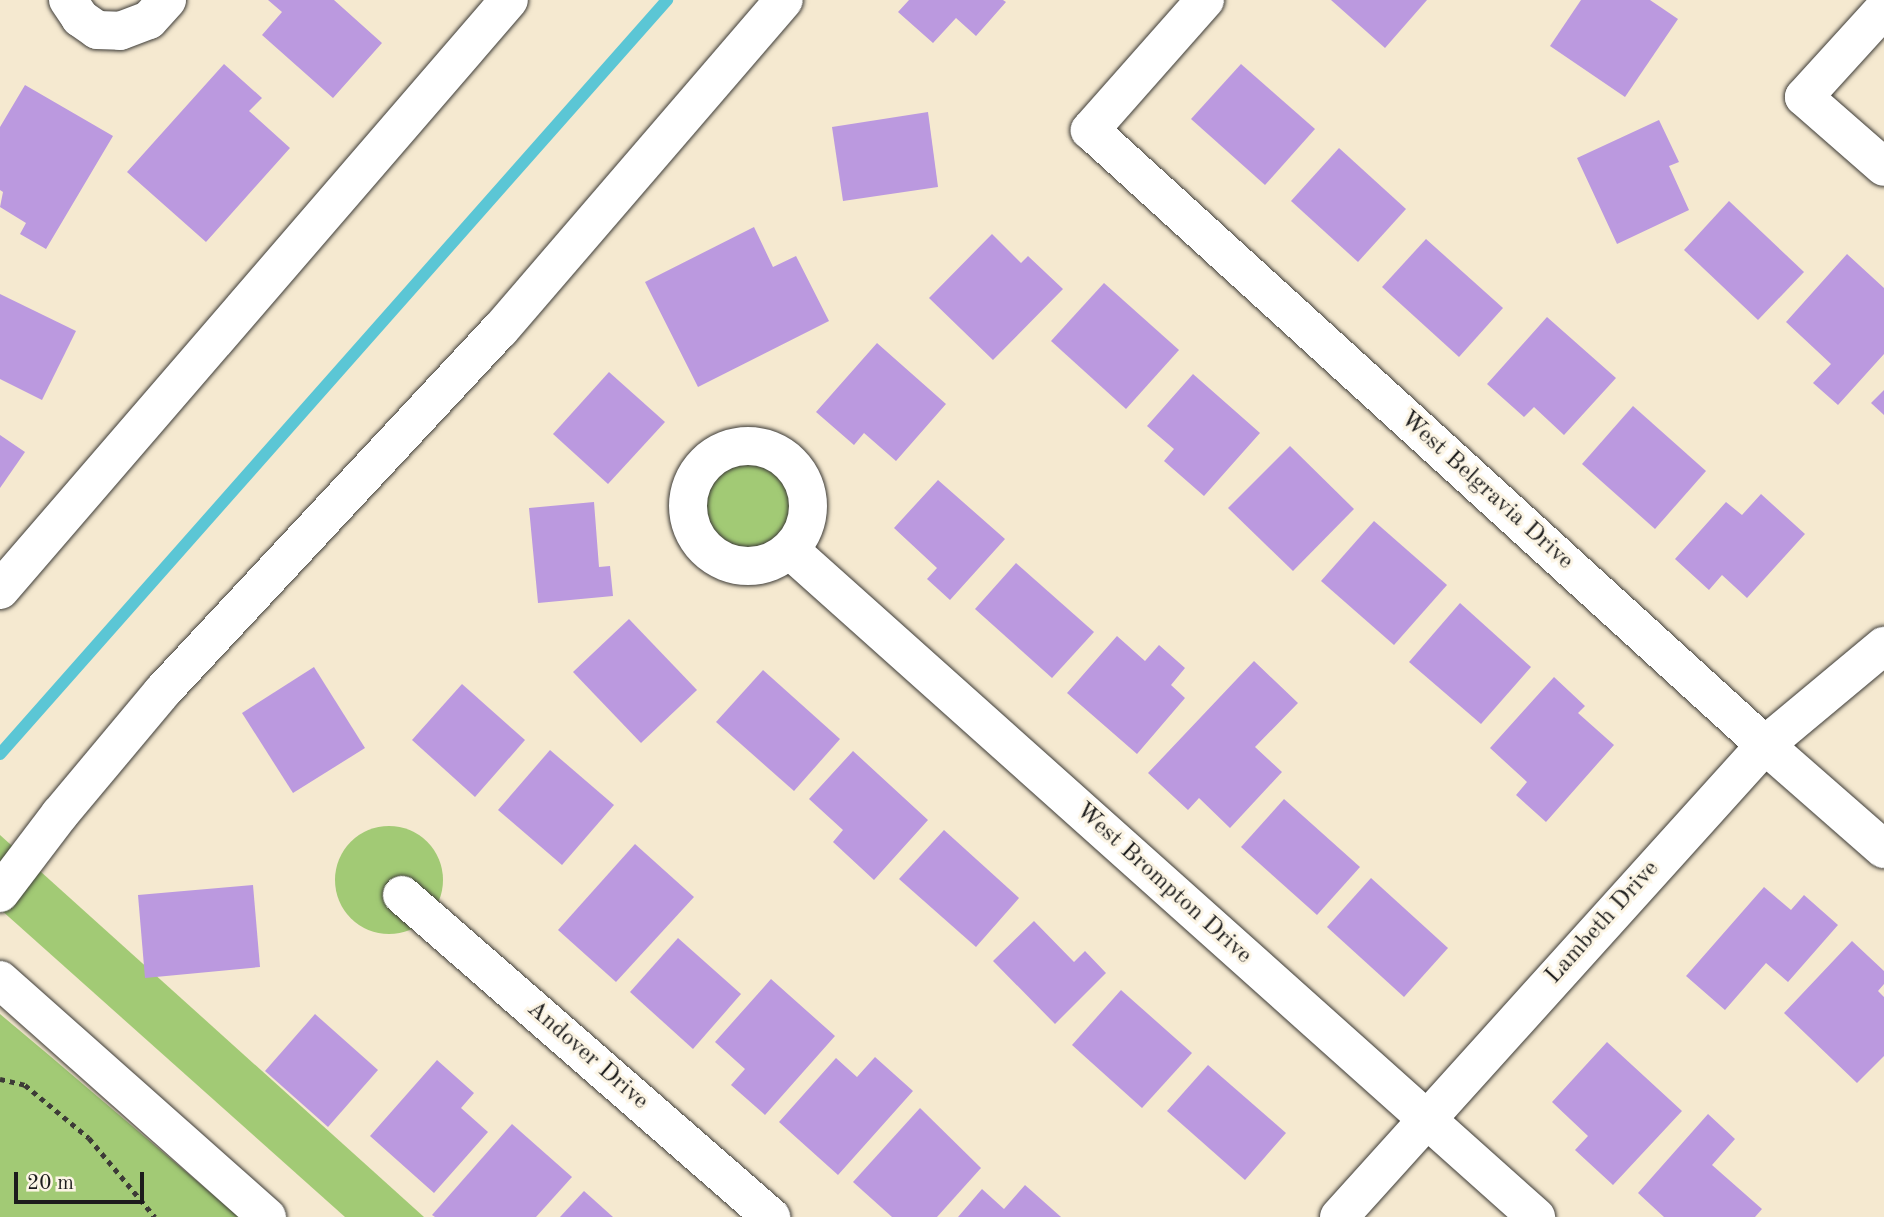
<!DOCTYPE html>
<html>
<head>
<meta charset="utf-8">
<style>
  body { margin:0 }
  #map { position:relative; width:1884px; height:1217px; overflow:hidden; background:#f5e9d0; font-family:"Old Standard TT",serif }
  div>[style] { position:absolute }
  .green>* { inset:0; background:#a2ca75 }
  .round { border-radius:50% }
  .stream>* { height:12px; margin:-6px; padding:0 6px; transform-origin:6px; border-radius:6px; background:#5bc6d5 }
  .building>* { inset:0; background:#bb99df }
  .path>* { height:4.5px; margin-top:-2.25px; transform-origin:0; background:repeating-linear-gradient(90deg,#3d3b37 0 5px,transparent 0 10px) }
  .roads { filter:drop-shadow(0 0 2px #3d3b37) drop-shadow(0 0 2px #3d3b37) }
  .minor>* { height:38px; margin:-19px; padding:0 19px; transform-origin:19px; border-radius:19px; background:#fff }
  .minor>.ring { margin:-19px; padding:0; box-sizing:content-box; background:none; border:38px solid #fff; border-radius:50% }
  span { translate:-50% -50%; white-space:nowrap; text-align:center; line-height:1.15; -webkit-text-stroke:6px #fcf5e5; paint-order:stroke }
  .street-label { font-size:24px; color:#1c1c1c }
  .scale { position:absolute; left:14px; top:1172px; width:130px; height:32px; box-sizing:border-box; border:4px solid #1c1c1c; border-top:0; padding-left:9px; font-size:21px; line-height:24px; white-space:nowrap; color:#1c1c1c; -webkit-text-stroke:5px #fcf5e5; paint-order:stroke }
</style>
</head>
<body>
<div id="map">
  <div class="green">
    <i class="round" style="left:691px;top:453px;width:108px;height:108px"></i>
    <i class="round" style="left:335px;top:826px;width:108px;height:108px"></i>
    <i style="clip-path:polygon(0 835px,424px 1217px,345px 1217px,0 909px)"></i>
    <i style="clip-path:polygon(0 1014px,50px 1056px,239px 1217px,0 1217px)"></i>
  </div>
  <div class="stream">
    <i style="left:0;top:754px;width:1007px;rotate:-48.5deg"></i>
  </div>
  <div class="building">
    <i style="clip-path:polygon(268px 0,334px 0,382px 43px,333px 98px,262px 35px,282px 12px)"></i>
    <i style="clip-path:polygon(909px 0,1003px 0,1006px 2px,976px 36px,956px 18px,933px 43px,898px 12px)"></i>
    <i style="clip-path:polygon(1331px 0,1427px 0,1385px 48px)"></i>
    <i style="clip-path:polygon(1581px 0,1650px 0,1678px 19px,1625px 97px,1550px 46px)"></i>
    <i style="clip-path:polygon(224px 64px,262px 98px,249px 111px,290px 148px,206px 242px,127px 172px)"></i>
    <i style="clip-path:polygon(1241px 64px,1315px 129px,1265px 185px,1191px 119px)"></i>
    <i style="clip-path:polygon(25px 85px,113px 136px,46px 249px,20px 234px,26px 223px,0 207px,3px 192px,0 190px,0 127px)"></i>
    <i style="clip-path:polygon(928px 112px,938px 187px,843px 201px,832px 127px)"></i>
    <i style="clip-path:polygon(1659px 120px,1679px 162px,1669px 166px,1689px 210px,1617px 244px,1577px 158px)"></i>
    <i style="clip-path:polygon(1339px 148px,1406px 209px,1358px 262px,1291px 201px)"></i>
    <i style="clip-path:polygon(1729px 201px,1804px 272px,1758px 320px,1684px 250px)"></i>
    <i style="clip-path:polygon(754px 227px,773px 267px,796px 256px,829px 321px,698px 387px,645px 282px)"></i>
    <i style="clip-path:polygon(992px 234px,1021px 263px,1028px 256px,1063px 289px,993px 360px,929px 298px)"></i>
    <i style="clip-path:polygon(1426px 239px,1503px 308px,1459px 357px,1382px 287px)"></i>
    <i style="clip-path:polygon(1847px 254px,1884px 288px,1884px 354px,1838px 405px,1813px 383px,1831px 364px,1786px 322px)"></i>
    <i style="clip-path:polygon(1104px 283px,1179px 350px,1126px 409px,1051px 341px)"></i>
    <i style="clip-path:polygon(0 294px,76px 331px,42px 400px,0 379px)"></i>
    <i style="clip-path:polygon(1547px 317px,1616px 378px,1564px 435px,1534px 407px,1524px 417px,1487px 384px)"></i>
    <i style="clip-path:polygon(877px 343px,946px 404px,896px 461px,864px 433px,854px 445px,816px 412px)"></i>
    <i style="clip-path:polygon(609px 372px,665px 422px,608px 484px,553px 434px)"></i>
    <i style="clip-path:polygon(1193px 374px,1260px 433px,1204px 496px,1164px 461px,1174px 449px,1147px 426px)"></i>
    <i style="clip-path:polygon(1884px 390px,1884px 415px,1871px 403px)"></i>
    <i style="clip-path:polygon(1633px 406px,1706px 471px,1655px 529px,1582px 464px)"></i>
    <i style="clip-path:polygon(0 435px,25px 452px,0 488px)"></i>
    <i style="clip-path:polygon(1290px 446px,1354px 509px,1293px 571px,1228px 508px)"></i>
    <i style="clip-path:polygon(938px 480px,1005px 539px,950px 600px,927px 579px,937px 568px,894px 528px)"></i>
    <i style="clip-path:polygon(1761px 494px,1805px 534px,1747px 598px,1722px 575px,1709px 590px,1675px 559px,1726px 502px,1742px 515px)"></i>
    <i style="clip-path:polygon(594px 502px,599px 567px,610px 566px,613px 596px,538px 603px,529px 508px)"></i>
    <i style="clip-path:polygon(1374px 521px,1447px 585px,1394px 645px,1321px 581px)"></i>
    <i style="clip-path:polygon(1016px 563px,1094px 632px,1052px 678px,975px 609px)"></i>
    <i style="clip-path:polygon(1460px 603px,1531px 667px,1481px 724px,1409px 662px)"></i>
    <i style="clip-path:polygon(629px 619px,697px 690px,641px 743px,573px 672px)"></i>
    <i style="clip-path:polygon(1117px 636px,1145px 661px,1159px 645px,1185px 668px,1171px 685px,1185px 698px,1137px 754px,1067px 693px)"></i>
    <i style="clip-path:polygon(1254px 661px,1298px 703px,1255px 747px,1282px 772px,1230px 828px,1199px 798px,1188px 810px,1148px 773px)"></i>
    <i style="clip-path:polygon(314px 667px,365px 748px,293px 793px,242px 713px)"></i>
    <i style="clip-path:polygon(763px 670px,840px 739px,794px 791px,716px 722px)"></i>
    <i style="clip-path:polygon(1554px 677px,1585px 706px,1578px 713px,1614px 745px,1546px 822px,1516px 795px,1527px 782px,1490px 748px)"></i>
    <i style="clip-path:polygon(462px 684px,525px 740px,475px 797px,412px 740px)"></i>
    <i style="clip-path:polygon(550px 750px,614px 805px,562px 865px,498px 810px)"></i>
    <i style="clip-path:polygon(853px 751px,928px 820px,874px 880px,833px 842px,843px 830px,809px 799px)"></i>
    <i style="clip-path:polygon(1284px 799px,1360px 867px,1317px 915px,1241px 847px)"></i>
    <i style="clip-path:polygon(944px 830px,1019px 898px,976px 947px,899px 879px)"></i>
    <i style="clip-path:polygon(635px 844px,694px 897px,616px 982px,558px 930px)"></i>
    <i style="clip-path:polygon(1371px 878px,1448px 948px,1404px 997px,1327px 927px)"></i>
    <i style="clip-path:polygon(253px 885px,260px 967px,145px 978px,138px 895px)"></i>
    <i style="clip-path:polygon(1764px 887px,1791px 910px,1804px 895px,1838px 925px,1788px 982px,1766px 963px,1725px 1010px,1686px 976px)"></i>
    <i style="clip-path:polygon(1034px 921px,1074px 962px,1085px 951px,1106px 973px,1055px 1024px,993px 961px)"></i>
    <i style="clip-path:polygon(678px 938px,741px 994px,693px 1049px,630px 992px)"></i>
    <i style="clip-path:polygon(1852px 941px,1884px 971px,1884px 984px,1878px 991px,1884px 997px,1884px 1056px,1857px 1083px,1784px 1013px)"></i>
    <i style="clip-path:polygon(771px 979px,835px 1036px,765px 1115px,731px 1085px,745px 1069px,715px 1042px)"></i>
    <i style="clip-path:polygon(1121px 990px,1192px 1053px,1142px 1108px,1072px 1045px)"></i>
    <i style="clip-path:polygon(315px 1014px,378px 1070px,328px 1127px,265px 1071px)"></i>
    <i style="clip-path:polygon(1607px 1042px,1682px 1111px,1613px 1185px,1575px 1150px,1588px 1136px,1552px 1102px)"></i>
    <i style="clip-path:polygon(875px 1057px,913px 1091px,838px 1175px,779px 1122px,836px 1058px,857px 1077px)"></i>
    <i style="clip-path:polygon(437px 1060px,474px 1093px,461px 1108px,488px 1132px,434px 1193px,370px 1136px)"></i>
    <i style="clip-path:polygon(1208px 1065px,1286px 1133px,1245px 1180px,1167px 1111px)"></i>
    <i style="clip-path:polygon(920px 1108px,981px 1168px,937px 1217px,892px 1217px,853px 1182px)"></i>
    <i style="clip-path:polygon(1708px 1114px,1735px 1139px,1712px 1165px,1762px 1209px,1755px 1217px,1664px 1217px,1638px 1193px)"></i>
    <i style="clip-path:polygon(512px 1124px,572px 1177px,536px 1217px,435px 1217px,432px 1215px)"></i>
    <i style="clip-path:polygon(1025px 1185px,1061px 1217px,958px 1217px,982px 1189px,1004px 1209px)"></i>
    <i style="clip-path:polygon(584px 1191px,613px 1217px,560px 1217px)"></i>
  </div>
  <div class="path">
    <i style="left:0;top:1079px;width:26px;rotate:13deg"></i>
    <i style="left:25px;top:1085px;width:83px;rotate:39.6deg"></i>
    <i style="left:89px;top:1138px;width:103px;rotate:50.1deg"></i>
  </div>
  <div class="roads">
    <div class="minor">
      <i style="left:68px;top:0;width:22px;rotate:56deg"></i>
      <i style="left:80px;top:18px;width:21px;rotate:35deg"></i>
      <i style="left:97px;top:30px;width:23px;rotate:2deg"></i>
      <i style="left:120px;top:31px;width:31px;rotate:-21deg"></i>
      <i style="left:149px;top:20px;width:27px;rotate:-48deg"></i>
      <i style="left:1205px;top:0;width:174px;rotate:131.5deg"></i>
      <i style="left:1090px;top:130px;width:913px;rotate:42.34deg"></i>
      <i style="left:1765px;top:745px;width:158px;rotate:41.2deg"></i>
      <i style="left:1884px;top:9px;width:119px;rotate:132.3deg"></i>
      <i style="left:1804px;top:97px;width:106px;rotate:41.2deg"></i>
      <i class="ring" style="left:688px;top:446px;width:82px;height:82px"></i>
      <i style="left:790px;top:550px;width:1001px;rotate:41.8deg"></i>
      <i style="left:0;top:590px;width:779px;rotate:-49.22deg"></i>
      <i style="left:0;top:893px;width:99px;rotate:-52.8deg"></i>
      <i style="left:60px;top:814px;width:159px;rotate:-50.1deg"></i>
      <i style="left:162px;top:692px;width:495px;rotate:-47deg"></i>
      <i style="left:500px;top:330px;width:435px;rotate:-49.3deg"></i>
      <i style="left:402px;top:895px;width:490px;rotate:41.1deg"></i>
      <i style="left:0;top:980px;width:357px;rotate:41.6deg"></i>
      <i style="left:1339px;top:1217px;width:636px;rotate:-47.93deg"></i>
      <i style="left:1765px;top:745px;width:155px;rotate:-39.8deg"></i>
    </div>
  </div>
  <div class="street-label">
    <span style="left:1486px;top:491px;rotate:42deg">West Belgravia Drive</span>
    <span style="left:1163px;top:884px;rotate:42deg">West Brompton Drive</span>
    <span style="left:1603px;top:923px;rotate:-48deg">Lambeth Drive</span>
    <span style="left:587px;top:1056px;rotate:41deg">Andover Drive</span>
  </div>
  <div class="scale">20 m</div>
</div>
</body>
</html>
